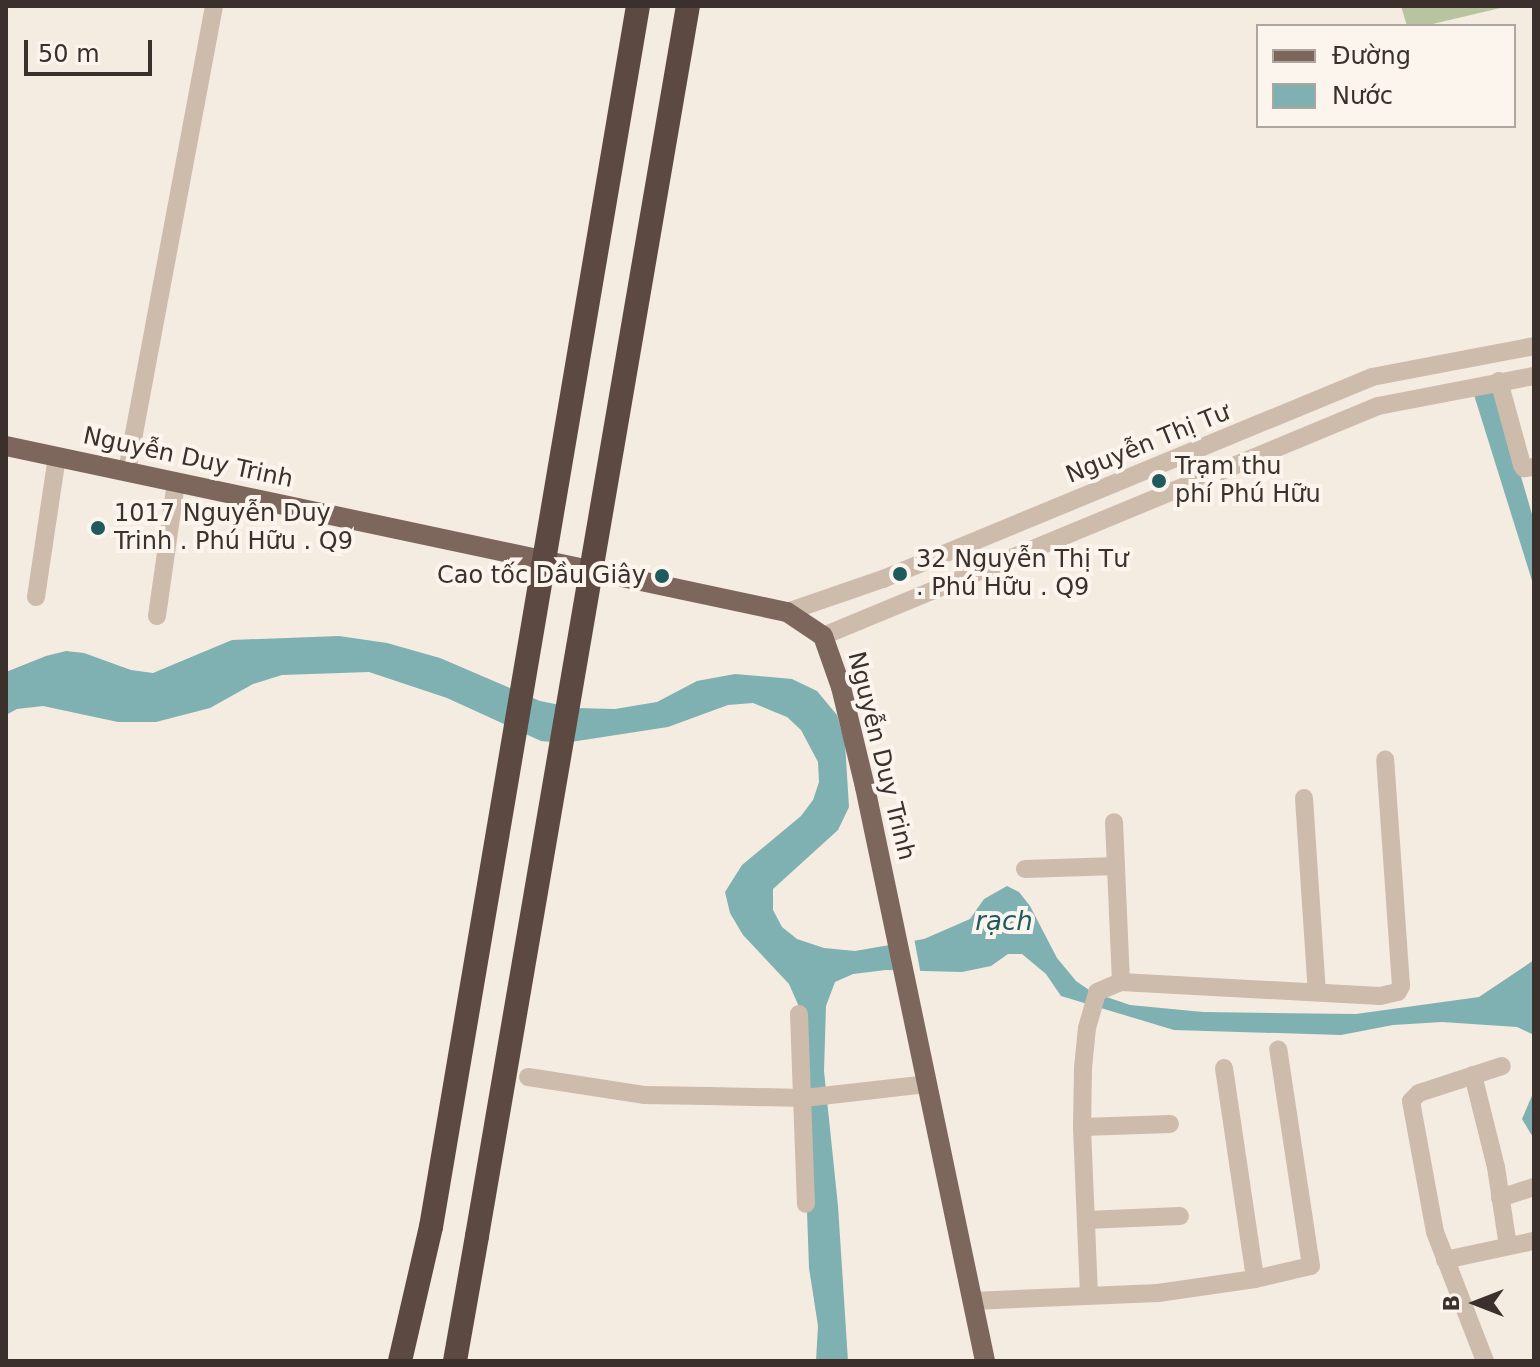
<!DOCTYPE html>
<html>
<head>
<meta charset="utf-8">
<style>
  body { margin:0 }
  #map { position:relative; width:1540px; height:1367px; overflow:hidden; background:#f4ebe1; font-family:"DejaVu Sans",sans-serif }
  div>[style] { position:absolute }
  .green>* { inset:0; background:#b8c4a0 }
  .water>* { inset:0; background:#7fb0b2 }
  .pier>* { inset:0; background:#f4ebe1 }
  .minor>* { height:18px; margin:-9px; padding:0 9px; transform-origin:9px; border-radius:9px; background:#cdbbac }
  .major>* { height:20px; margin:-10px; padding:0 10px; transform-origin:10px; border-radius:10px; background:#7d675c }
  .highway>* { height:24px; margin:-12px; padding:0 12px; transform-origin:12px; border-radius:12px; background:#5c4a42 }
  .highway-bridge>* { height:24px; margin:-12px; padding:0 12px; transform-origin:12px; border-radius:12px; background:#5c4a42 }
  .dots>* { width:22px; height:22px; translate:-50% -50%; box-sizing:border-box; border:4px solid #fbf5ee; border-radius:50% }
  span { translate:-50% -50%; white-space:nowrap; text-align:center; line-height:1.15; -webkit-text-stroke:8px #fbf5ee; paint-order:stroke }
  .street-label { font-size:24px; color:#3b302b }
  .poi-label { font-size:24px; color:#3b302b }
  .left { translate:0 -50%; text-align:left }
  .right { translate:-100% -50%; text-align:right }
  .water-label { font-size:26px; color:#1f5a5e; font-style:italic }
  .frame { position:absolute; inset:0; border:8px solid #3b302b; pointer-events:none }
  .legend { position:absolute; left:1256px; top:24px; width:260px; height:104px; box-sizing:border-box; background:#fbf5ee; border:2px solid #aea6a0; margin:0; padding:10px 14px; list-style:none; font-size:24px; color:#3b302b }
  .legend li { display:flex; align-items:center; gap:16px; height:40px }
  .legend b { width:40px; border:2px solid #aea6a0 }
  .north { position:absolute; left:1436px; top:1263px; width:80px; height:80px; -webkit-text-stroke:6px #fbf5ee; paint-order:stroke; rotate:270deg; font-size:22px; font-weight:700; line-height:32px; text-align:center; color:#3b302b }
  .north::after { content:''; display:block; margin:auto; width:28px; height:36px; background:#3b302b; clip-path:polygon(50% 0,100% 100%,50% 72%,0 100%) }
  .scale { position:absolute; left:24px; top:40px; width:128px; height:36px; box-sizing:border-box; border:4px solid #3b302b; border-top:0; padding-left:10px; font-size:24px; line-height:28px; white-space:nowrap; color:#3b302b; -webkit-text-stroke:6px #fbf5ee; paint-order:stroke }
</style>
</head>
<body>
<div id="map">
  <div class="green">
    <i style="clip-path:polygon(1401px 6px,1509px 6px,1424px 26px,1407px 26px)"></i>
  </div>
  <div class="water">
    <i style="clip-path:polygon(1495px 388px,1534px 521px,1534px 587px,1474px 395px)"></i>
    <i style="clip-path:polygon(339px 636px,387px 643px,440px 658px,540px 701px,575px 708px,615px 709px,657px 702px,697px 681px,735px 674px,792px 679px,817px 691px,837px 715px,845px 743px,849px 807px,838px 830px,773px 889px,773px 910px,782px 927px,797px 939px,824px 948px,855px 951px,924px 939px,970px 919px,984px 899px,1007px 886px,1019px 892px,1030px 906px,1057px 958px,1076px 981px,1092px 992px,1130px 1005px,1203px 1012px,1356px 1014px,1479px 997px,1534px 960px,1534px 1035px,1517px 1027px,1442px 1022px,1393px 1025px,1341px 1035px,1174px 1030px,1061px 996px,1046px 974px,1022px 954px,1008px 954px,991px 966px,962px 972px,886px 970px,853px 974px,835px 982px,826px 1006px,824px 1071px,838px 1206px,848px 1361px,816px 1361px,818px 1326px,809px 1268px,800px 1009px,789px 984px,743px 935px,730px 913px,725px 892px,742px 865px,801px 816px,813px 800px,819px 782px,818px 762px,801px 730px,787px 717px,753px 703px,728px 705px,668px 727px,564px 743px,541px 741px,447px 698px,369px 672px,282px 675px,253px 684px,210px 708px,156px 722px,118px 722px,43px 706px,17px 709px,6px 715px,6px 672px,46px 656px,66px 651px,84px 653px,131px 670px,153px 673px,232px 640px)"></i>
    <i style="clip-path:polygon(1534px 1091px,1534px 1139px,1522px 1119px)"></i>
  </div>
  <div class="pier">
    <i style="clip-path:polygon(914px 938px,921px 975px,899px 974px,893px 942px)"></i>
  </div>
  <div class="minor">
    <i style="left:1499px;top:381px;width:87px;rotate:74.7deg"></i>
    <i style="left:1522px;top:465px;width:4px;rotate:56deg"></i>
    <i style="left:1524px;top:468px;width:10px;rotate:-6deg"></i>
    <i style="left:127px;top:471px;width:473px;rotate:-79.4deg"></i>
    <i style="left:36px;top:597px;width:142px;rotate:-81.5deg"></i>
    <i style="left:787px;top:612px;width:102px;rotate:-19deg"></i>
    <i style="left:883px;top:579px;width:529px;rotate:-22.44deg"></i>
    <i style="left:1372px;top:377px;width:165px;rotate:-10.8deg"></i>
    <i style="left:157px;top:616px;width:135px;rotate:-81.9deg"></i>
    <i style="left:823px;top:636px;width:601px;rotate:-22.51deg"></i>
    <i style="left:1378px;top:406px;width:159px;rotate:-10.9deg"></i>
    <i style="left:1304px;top:798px;width:194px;rotate:86.2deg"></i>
    <i style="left:1025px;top:869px;width:91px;rotate:-1.9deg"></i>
    <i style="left:1121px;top:982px;width:259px;rotate:3.1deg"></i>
    <i style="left:1380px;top:996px;width:18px;rotate:-13deg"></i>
    <i style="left:1398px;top:992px;width:7px;rotate:-63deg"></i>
    <i style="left:1401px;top:986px;width:227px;rotate:-94deg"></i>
    <i style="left:799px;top:1014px;width:190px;rotate:87.9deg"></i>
    <i style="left:1224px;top:1068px;width:213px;rotate:81.6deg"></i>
    <i style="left:1473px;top:1075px;width:95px;rotate:76deg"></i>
    <i style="left:1496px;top:1167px;width:80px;rotate:81.4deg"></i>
    <i style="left:528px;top:1077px;width:117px;rotate:8.8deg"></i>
    <i style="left:644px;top:1095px;width:65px;rotate:0.9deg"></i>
    <i style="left:709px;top:1096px;width:95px;rotate:1.2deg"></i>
    <i style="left:804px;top:1098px;width:123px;rotate:-6.5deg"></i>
    <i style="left:1082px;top:1127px;width:88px;rotate:-2deg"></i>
    <i style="left:1500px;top:1198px;width:36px;rotate:-18deg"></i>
    <i style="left:1086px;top:1220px;width:94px;rotate:-2.4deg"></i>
    <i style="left:1445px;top:1260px;width:91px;rotate:-12.1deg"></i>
    <i style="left:1089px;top:1295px;width:168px;rotate:-92.4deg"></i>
    <i style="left:1082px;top:1127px;width:59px;rotate:-89deg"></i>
    <i style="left:1083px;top:1068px;width:40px;rotate:-84.3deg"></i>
    <i style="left:1087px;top:1028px;width:37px;rotate:-74deg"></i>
    <i style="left:1097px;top:992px;width:26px;rotate:-23deg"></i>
    <i style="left:1121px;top:982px;width:160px;rotate:-92.5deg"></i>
    <i style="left:972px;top:1301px;width:186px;rotate:-2.5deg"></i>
    <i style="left:1158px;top:1293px;width:98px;rotate:-8.2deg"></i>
    <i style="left:1255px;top:1279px;width:57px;rotate:-13.1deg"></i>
    <i style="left:1311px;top:1266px;width:219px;rotate:-98.6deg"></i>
    <i style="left:1485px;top:1361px;width:138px;rotate:-111.2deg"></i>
    <i style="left:1435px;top:1232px;width:133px;rotate:-100.4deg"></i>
    <i style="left:1411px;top:1101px;width:11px;rotate:-45deg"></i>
    <i style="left:1419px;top:1093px;width:87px;rotate:-18deg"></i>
  </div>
  <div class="major">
    <i style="left:6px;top:446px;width:798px;rotate:12deg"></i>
    <i style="left:787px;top:612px;width:43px;rotate:33.7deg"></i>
    <i style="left:823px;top:636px;width:54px;rotate:70.6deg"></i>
    <i style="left:841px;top:687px;width:103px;rotate:76.5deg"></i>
    <i style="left:865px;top:787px;width:586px;rotate:78.19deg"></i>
  </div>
  <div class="highway">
    <i style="left:400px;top:1361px;width:138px;rotate:-77deg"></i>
    <i style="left:455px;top:1361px;width:127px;rotate:-80deg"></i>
  </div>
  <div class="highway-bridge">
    <i style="left:431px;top:1227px;width:1238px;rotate:-80.38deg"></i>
    <i style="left:477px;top:1236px;width:1248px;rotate:-80.27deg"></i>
  </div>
  <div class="dots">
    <i style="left:1159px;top:481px;background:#1f5a5e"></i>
    <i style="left:98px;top:528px;background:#1f5a5e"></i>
    <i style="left:900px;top:574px;background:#1f5a5e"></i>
    <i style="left:662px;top:576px;background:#1f5a5e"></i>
  </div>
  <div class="street-label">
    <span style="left:1148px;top:444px;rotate:-22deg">Nguyễn Thị Tư</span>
    <span style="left:188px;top:458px;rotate:12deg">Nguyễn Duy Trinh</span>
    <span style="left:881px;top:756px;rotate:76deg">Nguyễn Duy Trinh</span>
  </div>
  <div class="poi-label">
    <span class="left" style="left:1175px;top:481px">Trạm thu<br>phí Phú Hữu</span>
    <span class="left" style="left:114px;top:528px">1017 Nguyễn Duy<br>Trinh . Phú Hữu . Q9</span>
    <span class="left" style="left:916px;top:574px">32 Nguyễn Thị Tư<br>. Phú Hữu . Q9</span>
    <span class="right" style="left:646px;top:576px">Cao tốc Dầu Giây</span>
  </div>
  <div class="water-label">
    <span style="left:1004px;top:922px">rạch</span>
  </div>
  <div class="frame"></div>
  <ul class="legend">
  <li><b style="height:10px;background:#7d675c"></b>Đường</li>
  <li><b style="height:22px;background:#7fb0b2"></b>Nước</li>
  </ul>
  <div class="north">B</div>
  <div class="scale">50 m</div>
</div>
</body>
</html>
